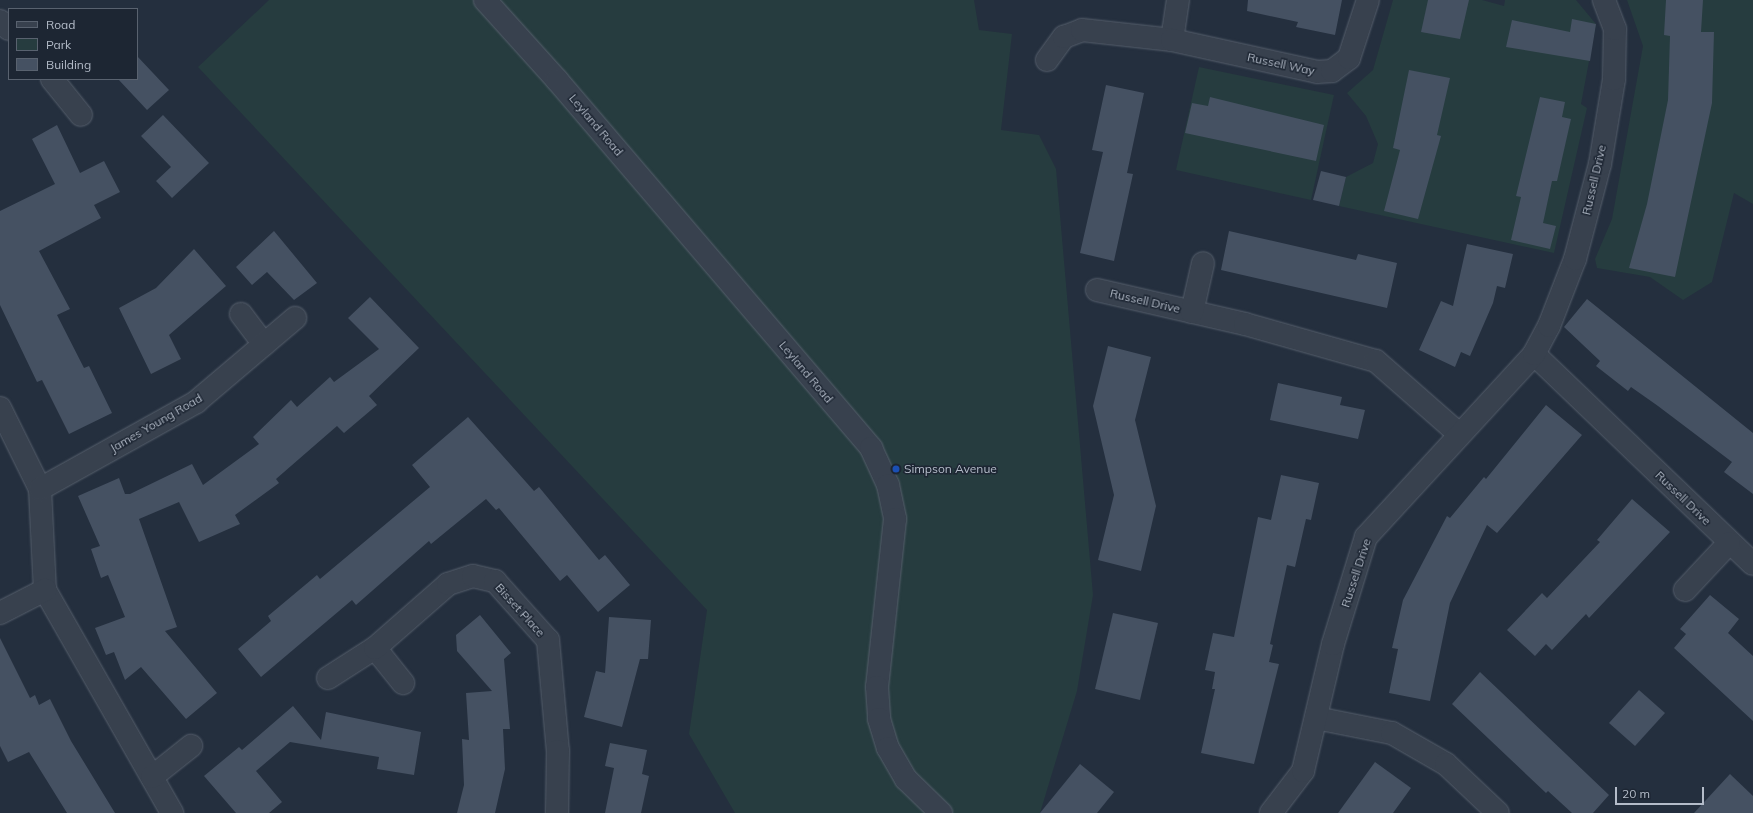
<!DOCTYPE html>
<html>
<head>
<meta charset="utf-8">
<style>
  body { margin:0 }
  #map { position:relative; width:1753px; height:813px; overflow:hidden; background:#242f3e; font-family:Mulish,sans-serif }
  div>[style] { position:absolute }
  .green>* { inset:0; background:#263c3f }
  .building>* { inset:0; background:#455162 }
  .roads { filter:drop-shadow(0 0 1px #565f6c) drop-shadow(0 0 1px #565f6c) }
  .minor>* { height:22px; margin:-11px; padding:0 11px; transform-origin:11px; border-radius:11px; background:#38414e }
  .dots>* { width:11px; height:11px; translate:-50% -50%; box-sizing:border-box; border:2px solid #1d2633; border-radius:50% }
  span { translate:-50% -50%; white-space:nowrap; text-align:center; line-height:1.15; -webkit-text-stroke:3px #1d2633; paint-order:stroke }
  .street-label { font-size:12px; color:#b4bcc9 }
  .poi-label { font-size:12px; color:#b4bcc9 }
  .left { translate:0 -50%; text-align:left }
  .legend { position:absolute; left:8px; top:8px; width:130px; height:72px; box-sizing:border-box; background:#1d2633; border:1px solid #59626f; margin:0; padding:5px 7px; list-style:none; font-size:12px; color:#b4bcc9 }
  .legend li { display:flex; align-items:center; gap:8px; height:20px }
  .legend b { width:20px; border:1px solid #59626f }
  .scale { position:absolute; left:1615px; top:787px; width:89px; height:18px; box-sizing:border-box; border:2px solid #b4bcc9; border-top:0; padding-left:5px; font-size:12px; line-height:14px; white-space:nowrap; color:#b4bcc9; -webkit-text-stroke:3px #1d2633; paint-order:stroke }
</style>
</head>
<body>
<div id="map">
  <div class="green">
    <i style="clip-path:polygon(269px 0,974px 0,979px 30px,1012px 34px,1001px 130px,1039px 135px,1056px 169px,1093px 595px,1077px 691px,1040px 813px,941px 813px,931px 805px,924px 813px,735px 813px,689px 734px,707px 610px,198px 67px)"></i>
    <i style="clip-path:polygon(1393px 0,1482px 0,1504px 6px,1505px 0,1576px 0,1596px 24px,1581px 104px,1587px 108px,1554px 253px,1339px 206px,1346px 177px,1373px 163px,1378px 144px,1366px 116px,1347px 93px,1373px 70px)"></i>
    <i style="clip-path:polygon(1627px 0,1753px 0,1753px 204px,1734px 193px,1712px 282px,1683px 300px,1650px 277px,1597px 268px,1595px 259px,1612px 219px,1643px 46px)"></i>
    <i style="clip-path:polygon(1199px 67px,1334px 95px,1311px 200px,1176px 170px)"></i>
  </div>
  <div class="building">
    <i style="clip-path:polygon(1248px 0,1342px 0,1335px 35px,1296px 27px,1298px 22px,1247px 11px)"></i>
    <i style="clip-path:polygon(1428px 0,1469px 0,1460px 39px,1421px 32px)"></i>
    <i style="clip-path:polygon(1666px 0,1703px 0,1701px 32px,1714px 32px,1712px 103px,1675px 277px,1629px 268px,1647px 204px,1668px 100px,1670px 36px,1664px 35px)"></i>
    <i style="clip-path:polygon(1572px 19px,1596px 24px,1590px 61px,1506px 47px,1512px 20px,1570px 32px)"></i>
    <i style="clip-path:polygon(137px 56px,169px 90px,147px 110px,118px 79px,137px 79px)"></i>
    <i style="clip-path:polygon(1409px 70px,1450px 78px,1437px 135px,1441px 136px,1418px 219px,1384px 211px,1400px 150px,1393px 148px)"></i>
    <i style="clip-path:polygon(1106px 85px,1144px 93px,1127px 173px,1133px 174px,1114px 261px,1080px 253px,1103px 152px,1092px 150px)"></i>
    <i style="clip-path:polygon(1210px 97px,1324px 125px,1316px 161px,1185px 133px,1192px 103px,1208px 106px)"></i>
    <i style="clip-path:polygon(1540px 97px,1565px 102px,1562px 117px,1571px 119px,1557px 181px,1552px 181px,1543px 223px,1556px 226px,1550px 249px,1511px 240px,1521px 197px,1516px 196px)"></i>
    <i style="clip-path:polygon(163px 115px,209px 163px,172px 198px,156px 181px,171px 167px,141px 136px)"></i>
    <i style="clip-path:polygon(57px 125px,80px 173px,104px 161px,120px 192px,94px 205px,101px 218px,39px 251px,70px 309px,57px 315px,84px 368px,89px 366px,112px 413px,69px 434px,42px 380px,37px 382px,0 305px,0 211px,55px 184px,32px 139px)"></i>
    <i style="clip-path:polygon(1321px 171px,1346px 177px,1339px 206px,1313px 200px)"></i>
    <i style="clip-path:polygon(274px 231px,317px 283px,294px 300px,267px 272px,252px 285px,236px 267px)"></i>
    <i style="clip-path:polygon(1229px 231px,1356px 260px,1358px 254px,1397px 263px,1387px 308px,1221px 270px)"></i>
    <i style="clip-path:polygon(1467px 244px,1513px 254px,1505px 288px,1497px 286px,1493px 303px,1470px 356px,1461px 352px,1455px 367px,1419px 350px,1441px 301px,1453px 306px)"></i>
    <i style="clip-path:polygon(194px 249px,226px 286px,169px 335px,181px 359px,151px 374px,119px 308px,156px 288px)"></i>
    <i style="clip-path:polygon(370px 297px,419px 348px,369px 396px,377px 405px,344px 433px,337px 426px,276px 479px,279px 483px,235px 515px,240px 524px,199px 542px,179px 502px,139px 519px,177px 627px,165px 631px,217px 693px,186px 719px,141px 667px,125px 680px,114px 652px,106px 655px,95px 628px,125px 617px,108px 575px,101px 578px,91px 549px,100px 546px,78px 496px,119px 478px,125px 494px,130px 494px,192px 464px,203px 485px,259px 444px,253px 437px,291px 400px,297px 407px,330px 377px,334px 382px,379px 349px,348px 318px)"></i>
    <i style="clip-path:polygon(1587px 299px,1753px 433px,1753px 494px,1724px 472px,1732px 462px,1658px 406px,1631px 387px,1628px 391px,1596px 366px,1600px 361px,1564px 327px)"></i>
    <i style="clip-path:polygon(1108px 346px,1151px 357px,1135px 420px,1156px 506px,1141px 571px,1098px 560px,1114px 495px,1093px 406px)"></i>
    <i style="clip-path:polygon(1278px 383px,1342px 397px,1340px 405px,1365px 410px,1358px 439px,1270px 420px)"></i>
    <i style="clip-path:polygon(1546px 405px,1582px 435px,1497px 533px,1487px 525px,1450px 603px,1430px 701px,1389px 693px,1398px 649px,1392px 648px,1403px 600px,1447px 516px,1450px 518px,1484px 477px,1486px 479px)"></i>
    <i style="clip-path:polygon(468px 417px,534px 491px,539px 487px,599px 560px,605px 555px,630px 585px,598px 612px,567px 575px,560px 581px,499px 508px,496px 510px,486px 499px,431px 544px,429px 541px,356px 605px,352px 600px,261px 677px,238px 649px,271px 621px,268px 616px,317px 575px,320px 579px,430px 487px,412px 465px)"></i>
    <i style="clip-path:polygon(1281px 475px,1319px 483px,1311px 520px,1306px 519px,1295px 567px,1287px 565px,1270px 644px,1273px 645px,1269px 662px,1279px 664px,1254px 764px,1201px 753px,1215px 689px,1212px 689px,1215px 672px,1205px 670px,1213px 633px,1234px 637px,1258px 517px,1271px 520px)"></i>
    <i style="clip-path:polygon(1632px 499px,1670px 532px,1589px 618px,1586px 614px,1552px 650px,1546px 644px,1535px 656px,1507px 630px,1542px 593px,1547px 598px,1600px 542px,1597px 540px)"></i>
    <i style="clip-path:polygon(1710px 595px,1739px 619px,1728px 633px,1753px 656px,1753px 721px,1674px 648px,1686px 634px,1680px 629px)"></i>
    <i style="clip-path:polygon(1113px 613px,1158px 623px,1140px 700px,1095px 689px)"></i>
    <i style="clip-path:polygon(480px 615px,511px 653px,504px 659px,510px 729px,503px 729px,505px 769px,495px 813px,457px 813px,464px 785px,462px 739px,469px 740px,466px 693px,492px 691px,457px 651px,456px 635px)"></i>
    <i style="clip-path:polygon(609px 617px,651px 620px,648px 659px,640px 659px,622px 727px,584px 717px,596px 671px,605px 673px)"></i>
    <i style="clip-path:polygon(0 638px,30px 698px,35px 695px,39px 705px,50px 699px,71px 741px,115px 813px,67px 813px,29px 752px,8px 762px,0 746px)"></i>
    <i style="clip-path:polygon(1480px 672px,1609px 795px,1593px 813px,1572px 813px,1548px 791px,1546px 793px,1452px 704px)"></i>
    <i style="clip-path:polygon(1639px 690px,1665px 713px,1635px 746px,1609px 723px)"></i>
    <i style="clip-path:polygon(293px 706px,321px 740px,326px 712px,421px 732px,414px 775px,377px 769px,379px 757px,290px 742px,256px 771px,282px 802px,269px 813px,236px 813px,204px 776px,239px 747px,242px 750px)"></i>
    <i style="clip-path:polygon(610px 743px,647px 750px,642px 774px,649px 776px,641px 813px,605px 813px,614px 768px,605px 766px)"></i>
    <i style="clip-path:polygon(1375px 762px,1411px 788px,1393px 813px,1338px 813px)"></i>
    <i style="clip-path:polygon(1080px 764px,1114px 792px,1097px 813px,1040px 813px)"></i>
    <i style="clip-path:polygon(1730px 774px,1753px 796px,1753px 813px,1694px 813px)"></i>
  </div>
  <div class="roads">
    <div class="minor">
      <i style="left:485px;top:0;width:108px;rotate:48deg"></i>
      <i style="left:557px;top:80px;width:484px;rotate:49.5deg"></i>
      <i style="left:871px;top:448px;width:41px;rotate:65.3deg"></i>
      <i style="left:888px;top:485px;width:35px;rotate:78deg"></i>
      <i style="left:895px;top:519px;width:169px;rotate:96.1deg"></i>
      <i style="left:877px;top:687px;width:32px;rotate:86deg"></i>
      <i style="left:879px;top:719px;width:30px;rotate:73deg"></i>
      <i style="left:888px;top:748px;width:36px;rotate:60deg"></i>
      <i style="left:906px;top:779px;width:49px;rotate:44.2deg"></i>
      <i style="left:0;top:21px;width:12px;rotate:42deg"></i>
      <i style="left:1172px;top:40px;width:40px;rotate:-81.5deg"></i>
      <i style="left:1047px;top:60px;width:29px;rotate:-54deg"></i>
      <i style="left:1064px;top:37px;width:19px;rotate:-21deg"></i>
      <i style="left:1082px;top:30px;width:91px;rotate:6.3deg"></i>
      <i style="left:1172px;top:40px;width:148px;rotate:12.4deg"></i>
      <i style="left:1317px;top:72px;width:15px;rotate:-4deg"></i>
      <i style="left:1332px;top:71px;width:21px;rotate:-37deg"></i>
      <i style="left:1349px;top:58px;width:61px;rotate:-71.9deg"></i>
      <i style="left:52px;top:79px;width:46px;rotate:51.1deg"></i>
      <i style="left:1097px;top:290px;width:152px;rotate:12.9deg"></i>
      <i style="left:1245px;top:324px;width:136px;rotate:15.8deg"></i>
      <i style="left:1376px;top:361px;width:109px;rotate:41.3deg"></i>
      <i style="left:1192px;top:312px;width:50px;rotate:-77.3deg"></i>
      <i style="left:241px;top:314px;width:38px;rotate:53deg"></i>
      <i style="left:1534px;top:354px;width:303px;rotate:43.8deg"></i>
      <i style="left:0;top:408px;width:90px;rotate:63.7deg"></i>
      <i style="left:40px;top:489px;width:101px;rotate:87.2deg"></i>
      <i style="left:45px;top:590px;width:257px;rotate:60.3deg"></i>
      <i style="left:40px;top:489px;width:179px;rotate:-29.1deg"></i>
      <i style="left:196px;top:402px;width:130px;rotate:-40.3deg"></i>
      <i style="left:1685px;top:590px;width:64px;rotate:-46.9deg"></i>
      <i style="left:0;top:613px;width:51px;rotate:-27.1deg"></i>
      <i style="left:375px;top:648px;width:45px;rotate:51.3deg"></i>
      <i style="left:328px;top:678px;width:56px;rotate:-32.6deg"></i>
      <i style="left:375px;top:648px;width:97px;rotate:-41.2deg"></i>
      <i style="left:448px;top:584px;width:26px;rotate:-18deg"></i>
      <i style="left:473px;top:576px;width:23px;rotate:13deg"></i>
      <i style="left:495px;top:581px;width:79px;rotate:48.1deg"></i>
      <i style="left:548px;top:640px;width:111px;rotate:84.9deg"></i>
      <i style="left:558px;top:751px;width:62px;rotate:90.9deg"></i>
      <i style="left:1316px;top:718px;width:77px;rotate:11.2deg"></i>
      <i style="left:1392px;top:733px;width:62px;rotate:29.9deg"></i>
      <i style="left:1446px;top:764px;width:71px;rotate:43.3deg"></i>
      <i style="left:152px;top:777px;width:50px;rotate:-38.5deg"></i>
      <i style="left:1271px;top:813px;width:53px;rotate:-52.7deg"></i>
      <i style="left:1303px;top:771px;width:130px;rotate:-76.7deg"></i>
      <i style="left:1333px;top:644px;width:112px;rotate:-72.9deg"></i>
      <i style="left:1366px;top:537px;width:248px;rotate:-47.4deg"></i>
      <i style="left:1534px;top:354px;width:32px;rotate:-62deg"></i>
      <i style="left:1549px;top:326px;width:72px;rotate:-68.8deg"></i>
      <i style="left:1575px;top:259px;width:98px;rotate:-75.3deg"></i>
      <i style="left:1600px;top:164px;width:86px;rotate:-80.6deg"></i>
      <i style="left:1614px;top:79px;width:50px;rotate:-88.9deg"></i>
      <i style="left:1615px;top:29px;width:31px;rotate:-111deg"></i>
    </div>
  </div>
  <div class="dots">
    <i style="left:896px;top:469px;background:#1a4fb4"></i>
  </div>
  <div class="street-label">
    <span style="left:1281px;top:64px;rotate:12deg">Russell Way</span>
    <span style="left:596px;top:125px;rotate:50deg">Leyland Road</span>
    <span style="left:1594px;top:180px;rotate:-77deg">Russell Drive</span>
    <span style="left:1145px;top:301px;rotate:13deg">Russell Drive</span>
    <span style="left:806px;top:372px;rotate:50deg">Leyland Road</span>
    <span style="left:156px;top:423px;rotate:-30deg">James Young Road</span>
    <span style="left:1683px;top:498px;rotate:44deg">Russell Drive</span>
    <span style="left:1356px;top:573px;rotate:-72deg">Russell Drive</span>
    <span style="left:520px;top:610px;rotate:48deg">Bisset Place</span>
  </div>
  <div class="poi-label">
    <span class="left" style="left:904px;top:469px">Simpson Avenue</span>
  </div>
  <ul class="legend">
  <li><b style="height:5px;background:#38414e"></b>Road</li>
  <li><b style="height:11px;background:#263c3f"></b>Park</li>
  <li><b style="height:11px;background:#455162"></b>Building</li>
  </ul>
  <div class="scale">20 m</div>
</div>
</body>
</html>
